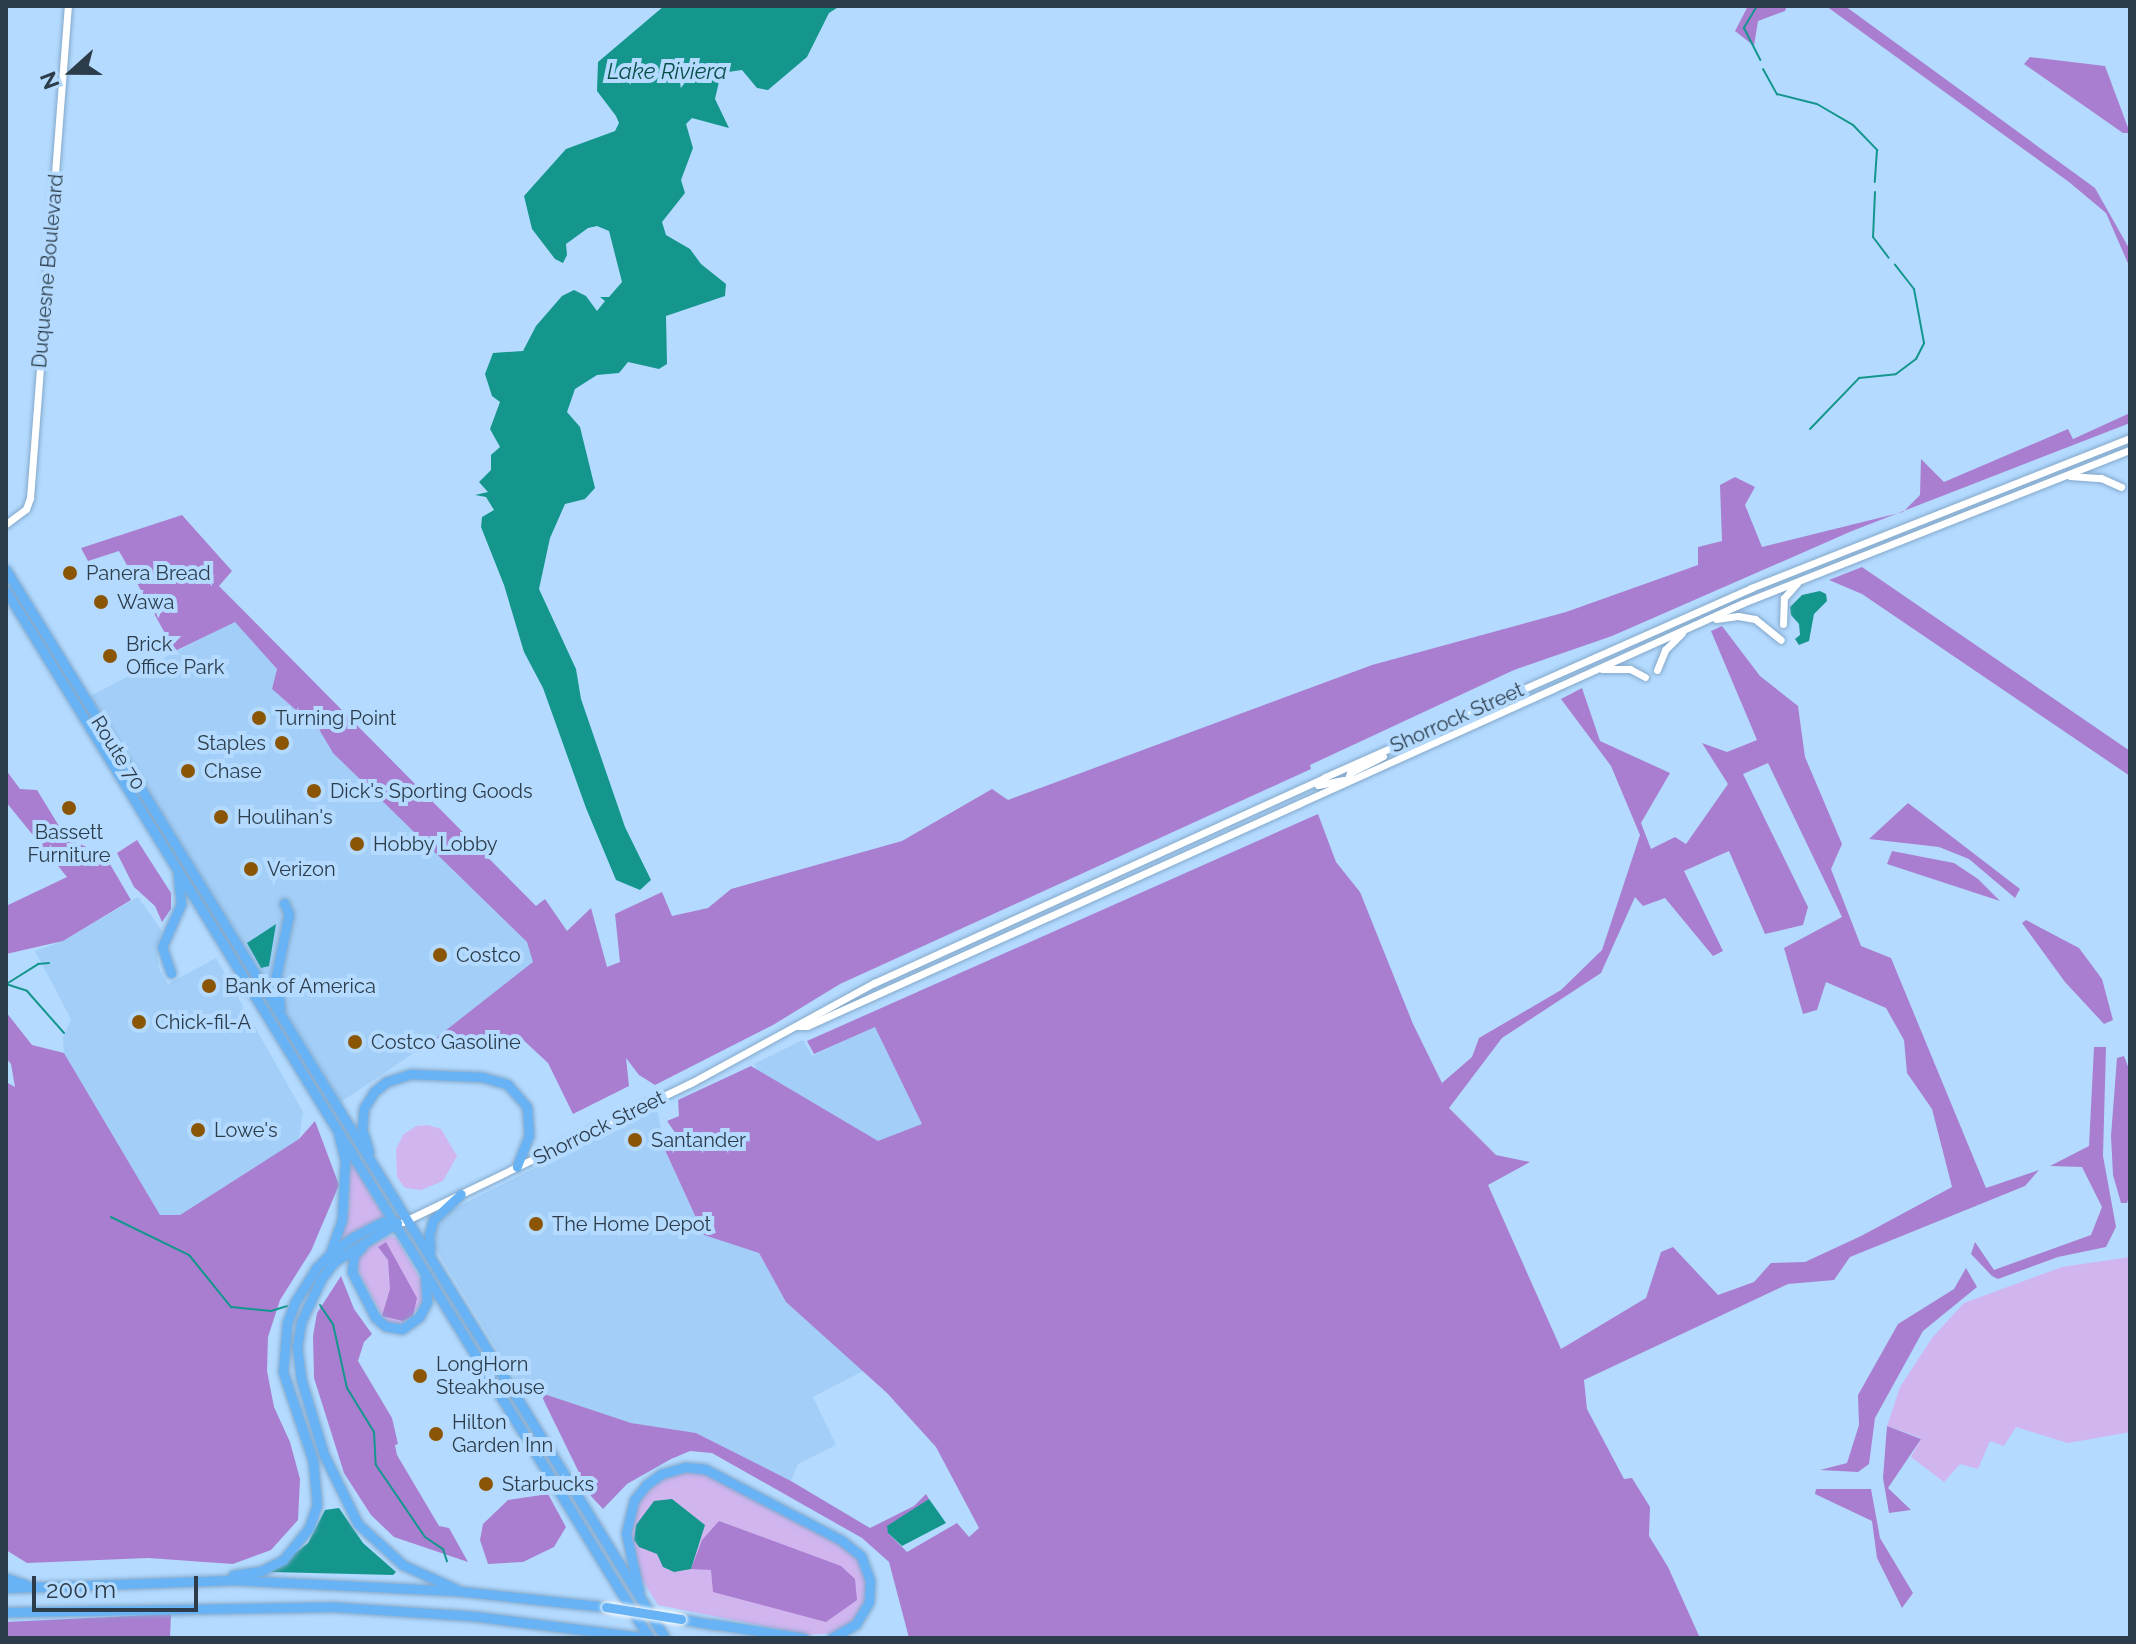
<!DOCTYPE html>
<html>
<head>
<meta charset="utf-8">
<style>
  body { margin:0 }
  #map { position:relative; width:2136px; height:1644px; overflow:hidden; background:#b4dbff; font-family:Raleway,sans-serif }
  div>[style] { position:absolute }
  .built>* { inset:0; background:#a2cef7 }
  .green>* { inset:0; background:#d1b5ef }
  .forest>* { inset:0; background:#a97ed1 }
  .water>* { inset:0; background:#14968d }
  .stream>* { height:2px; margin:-1px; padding:0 1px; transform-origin:1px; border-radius:1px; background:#14968d }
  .roads { filter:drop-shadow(0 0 2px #83a8cb) drop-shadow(0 0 2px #83a8cb) }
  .secondary>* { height:7px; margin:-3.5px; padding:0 3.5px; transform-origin:3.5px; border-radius:3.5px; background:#fff }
  .highway>* { height:9px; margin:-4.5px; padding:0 4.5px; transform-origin:4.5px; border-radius:4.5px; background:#68b3f5 }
  .bridges { filter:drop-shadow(0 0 2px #fff) drop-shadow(0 0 2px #fff) }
  .highway-bridge>* { height:9px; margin:-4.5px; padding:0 4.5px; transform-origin:4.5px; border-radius:4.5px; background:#68b3f5 }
  .dots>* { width:22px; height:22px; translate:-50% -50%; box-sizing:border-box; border:4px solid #b4dbff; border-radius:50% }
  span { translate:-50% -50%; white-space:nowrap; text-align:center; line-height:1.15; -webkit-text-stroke:8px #b4dbff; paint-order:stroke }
  .street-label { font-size:20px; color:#2c3c4a }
  .poi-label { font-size:20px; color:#2c3c4a }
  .left { translate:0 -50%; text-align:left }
  .right { translate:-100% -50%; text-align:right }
  .water-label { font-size:22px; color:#094e48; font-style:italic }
  .frame { position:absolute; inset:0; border:8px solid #2c3c4a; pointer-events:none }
  .north { position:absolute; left:32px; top:32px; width:80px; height:80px; -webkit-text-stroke:6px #b4dbff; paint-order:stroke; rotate:249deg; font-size:22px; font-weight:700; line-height:32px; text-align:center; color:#2c3c4a }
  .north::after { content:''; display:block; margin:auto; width:28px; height:36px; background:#2c3c4a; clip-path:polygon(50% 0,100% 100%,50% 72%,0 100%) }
  .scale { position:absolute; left:32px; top:1576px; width:166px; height:36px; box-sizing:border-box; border:4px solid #2c3c4a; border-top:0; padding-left:10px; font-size:24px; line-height:28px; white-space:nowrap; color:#2c3c4a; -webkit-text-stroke:6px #b4dbff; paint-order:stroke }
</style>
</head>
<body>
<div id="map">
  <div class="built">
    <i style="clip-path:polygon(235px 621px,277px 669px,272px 689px,320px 731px,333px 753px,527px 942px,534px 962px,436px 1038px,341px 1102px,90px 696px)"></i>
    <i style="clip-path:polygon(138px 897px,162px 931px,156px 948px,159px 969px,168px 984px,216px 958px,303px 1112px,299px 1139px,180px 1215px,160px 1215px,64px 1053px,63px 1038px,71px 1019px,35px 951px,63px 941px)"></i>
    <i style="clip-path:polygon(878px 1025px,927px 1126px,881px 1147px,765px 1085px,754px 1064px,803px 1040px,812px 1056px)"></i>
    <i style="clip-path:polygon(657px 1107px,664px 1149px,704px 1235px,759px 1253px,786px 1302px,863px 1371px,813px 1397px,836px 1445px,798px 1464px,791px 1481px,696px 1433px,631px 1423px,520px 1387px,433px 1244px,431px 1228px,443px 1214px)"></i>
  </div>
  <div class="green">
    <i style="clip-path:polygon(428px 1125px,441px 1129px,457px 1156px,443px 1181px,421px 1190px,405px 1188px,397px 1177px,396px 1149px,403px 1135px,416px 1126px)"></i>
    <i style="clip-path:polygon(350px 1160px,384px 1216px,337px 1244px,349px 1209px)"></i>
    <i style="clip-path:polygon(391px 1236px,396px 1238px,422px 1282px,422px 1303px,404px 1325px,386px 1323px,357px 1268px,358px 1259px,370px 1246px)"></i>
    <i style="clip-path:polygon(2130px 1257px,2130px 1432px,2068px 1443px,2016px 1427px,2004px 1446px,1990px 1441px,1978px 1469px,1960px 1464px,1944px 1482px,1911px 1457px,1921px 1438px,1887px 1426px,1900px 1387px,1932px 1338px,1964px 1303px,2062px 1267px)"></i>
    <i style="clip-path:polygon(685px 1470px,700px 1471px,839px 1541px,861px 1561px,867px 1577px,866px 1602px,855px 1621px,835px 1633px,809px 1635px,658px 1605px,641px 1578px,630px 1536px,639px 1499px,657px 1480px)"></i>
  </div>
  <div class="forest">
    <i style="clip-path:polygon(1748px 6px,1787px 6px,1785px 11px,1758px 21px,1754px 46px,1735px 31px)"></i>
    <i style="clip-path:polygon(1826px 6px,1845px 6px,2095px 188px,2130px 250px,2130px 268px,2106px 213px,2069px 182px)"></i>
    <i style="clip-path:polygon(2030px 57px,2105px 66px,2130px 133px,2123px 133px,2024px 64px)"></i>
    <i style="clip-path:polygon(2130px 413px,2130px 423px,1852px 531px,1612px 636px,1514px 670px,1310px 765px,1311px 769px,840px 984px,773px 1025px,655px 1085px,639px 1075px,626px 1058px,629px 1086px,573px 1114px,548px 1063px,519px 1036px,454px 1044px,436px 1038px,533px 962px,527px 942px,333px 753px,320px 731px,272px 689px,277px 669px,235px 622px,175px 651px,119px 551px,88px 561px,81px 548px,182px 515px,232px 571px,219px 586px,536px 906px,545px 899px,567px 931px,591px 908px,607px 967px,620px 962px,615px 914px,662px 892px,672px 916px,708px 908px,731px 889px,902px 841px,992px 789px,1008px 800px,1372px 665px,1566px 612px,1698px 565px,1698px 547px,1722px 541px,1720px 485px,1735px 477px,1755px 487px,1745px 505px,1762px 547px,1903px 512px,1920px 495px,1921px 459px,1944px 482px,2068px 429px,2073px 439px)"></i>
    <i style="clip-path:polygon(1862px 567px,2130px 751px,2130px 776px,1862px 594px,1829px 580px)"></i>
    <i style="clip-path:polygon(evenodd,1722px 626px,1760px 676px,1798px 706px,1805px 757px,1842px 844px,1831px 869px,1861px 946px,1891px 958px,1986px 1188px,2039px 1170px,2025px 1186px,1850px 1257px,1834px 1280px,1788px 1284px,1584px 1380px,1587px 1409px,1624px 1479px,1632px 1478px,1650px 1507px,1649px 1536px,1668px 1567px,1700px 1638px,909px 1638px,889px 1562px,862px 1538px,712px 1453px,690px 1451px,671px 1459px,627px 1484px,603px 1509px,590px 1495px,543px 1399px,544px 1394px,631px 1423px,696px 1433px,791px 1481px,870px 1528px,914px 1506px,926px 1494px,929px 1499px,888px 1533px,907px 1552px,957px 1523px,969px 1537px,979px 1528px,936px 1447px,887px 1393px,786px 1302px,759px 1253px,704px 1235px,664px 1148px,683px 1144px,667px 1121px,679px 1116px,678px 1100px,751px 1066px,878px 1141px,922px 1124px,875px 1027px,814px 1054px,807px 1041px,1318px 814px,1336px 862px,1360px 892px,1413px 1024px,1442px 1083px,1472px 1057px,1479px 1038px,1561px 990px,1602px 950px,1640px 835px,1611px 766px,1561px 699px,1582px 688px,1600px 741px,1670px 773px,1641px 823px,1651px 849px,1675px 837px,1686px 844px,1728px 784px,1702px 743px,1727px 752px,1757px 740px,1711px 631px,1722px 626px,1768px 763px,1842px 917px,1784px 948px,1803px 1014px,1817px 1010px,1826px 982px,1886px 1008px,1904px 1040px,1907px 1073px,1932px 1109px,1952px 1187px,1861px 1236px,1805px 1262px,1771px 1263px,1754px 1282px,1718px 1295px,1673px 1247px,1661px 1252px,1646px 1298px,1561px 1349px,1488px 1185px,1530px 1162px,1496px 1155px,1449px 1108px,1502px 1038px,1601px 973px,1635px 897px,1643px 906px,1665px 898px,1713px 956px,1723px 951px,1684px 871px,1729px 851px,1765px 934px,1803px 925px,1808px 907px,1743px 774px,1768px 763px)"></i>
    <i style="clip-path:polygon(6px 770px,20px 789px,37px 790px,67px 839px,104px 854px,131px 900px,63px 941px,6px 954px,6px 906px,67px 877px,6px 802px)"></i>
    <i style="clip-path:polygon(1908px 803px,2020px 889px,2015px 898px,1969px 859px,1939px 847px,1869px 839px)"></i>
    <i style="clip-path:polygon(137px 840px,171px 893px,171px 909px,162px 922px,155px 906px,134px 887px,117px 853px)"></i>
    <i style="clip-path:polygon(1892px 851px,1954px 863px,1978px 879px,2000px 901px,1887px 864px)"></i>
    <i style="clip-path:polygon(2026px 920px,2079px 948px,2102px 979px,2113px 1020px,2104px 1024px,2065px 982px,2022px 923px)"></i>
    <i style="clip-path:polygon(6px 1012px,32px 1045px,64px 1053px,160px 1215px,180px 1215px,299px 1139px,315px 1121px,339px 1185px,311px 1251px,280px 1300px,268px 1337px,267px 1371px,274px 1407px,290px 1442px,300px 1479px,298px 1520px,271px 1550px,233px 1564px,148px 1558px,27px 1563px,6px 1550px,6px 1082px,15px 1087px,11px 1064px,6px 1058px)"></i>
    <i style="clip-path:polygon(2094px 1047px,2106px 1047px,2103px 1156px,2116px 1227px,2106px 1247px,2058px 1257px,1998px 1279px,1992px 1276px,1971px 1254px,1975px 1242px,1994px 1270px,2091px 1235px,2102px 1207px,2082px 1167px,2050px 1166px,2089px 1146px)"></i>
    <i style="clip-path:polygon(2124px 1056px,2130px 1072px,2130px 1193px,2127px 1203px,2121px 1203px,2113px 1175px,2111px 1136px,2117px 1058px)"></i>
    <i style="clip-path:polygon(386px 1242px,417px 1298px,413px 1316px,403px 1321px,382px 1316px,390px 1289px,388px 1260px,378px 1247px)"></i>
    <i style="clip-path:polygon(1966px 1268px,1977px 1287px,1923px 1331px,1875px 1418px,1869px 1464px,1858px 1472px,1820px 1470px,1847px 1463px,1859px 1425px,1858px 1395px,1898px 1324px,1954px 1289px)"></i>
    <i style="clip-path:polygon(341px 1276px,354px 1309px,372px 1334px,364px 1342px,358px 1361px,392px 1418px,398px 1444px,395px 1445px,397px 1455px,439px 1526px,449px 1528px,468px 1562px,394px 1537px,371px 1515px,344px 1473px,314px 1378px,313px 1336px,317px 1313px)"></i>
    <i style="clip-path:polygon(1887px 1426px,1921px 1439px,1888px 1488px,1911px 1510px,1889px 1513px,1883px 1478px)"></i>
    <i style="clip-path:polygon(1816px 1489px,1871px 1489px,1880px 1538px,1913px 1593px,1902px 1608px,1877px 1558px,1872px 1521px,1815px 1494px)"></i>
    <i style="clip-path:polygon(548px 1494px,566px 1527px,554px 1547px,523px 1562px,488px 1564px,480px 1540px,483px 1524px,508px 1500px)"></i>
    <i style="clip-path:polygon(719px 1521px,841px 1566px,855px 1579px,857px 1600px,826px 1622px,713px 1592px,711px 1570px,691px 1569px,702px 1540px)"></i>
    <i style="clip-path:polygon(171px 1614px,170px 1638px,6px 1638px,6px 1622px)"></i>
  </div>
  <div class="water">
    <i style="clip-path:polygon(664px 6px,840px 6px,829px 13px,807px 57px,768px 90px,757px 88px,742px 70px,721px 73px,715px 99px,729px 128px,692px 118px,686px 124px,693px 148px,681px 180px,685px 193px,662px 222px,666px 235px,690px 249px,701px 264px,726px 284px,725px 296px,666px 316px,667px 364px,659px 369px,628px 362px,619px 373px,597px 375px,575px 389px,567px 412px,580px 427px,595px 488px,585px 499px,565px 504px,550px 538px,539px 589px,576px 669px,581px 699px,625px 827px,651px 880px,640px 890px,616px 880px,586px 808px,543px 688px,524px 652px,504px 585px,481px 527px,482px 517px,494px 510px,486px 497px,475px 495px,488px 492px,479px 482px,491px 470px,491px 455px,500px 447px,490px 429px,500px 402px,492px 396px,485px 374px,493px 353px,523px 351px,536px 326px,562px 296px,574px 290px,586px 296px,597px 311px,605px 301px,600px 297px,609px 297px,622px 282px,609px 231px,597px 226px,588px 228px,566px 244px,567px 255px,563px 263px,555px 259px,532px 229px,524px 196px,566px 149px,615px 131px,619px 123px,616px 116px,597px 91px,598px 62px)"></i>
    <i style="clip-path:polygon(1820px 591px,1826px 594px,1827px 601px,1814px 614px,1809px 641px,1799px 645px,1795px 639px,1800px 635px,1799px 624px,1791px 615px,1790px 607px,1802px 595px)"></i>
    <i style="clip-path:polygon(276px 924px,269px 966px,261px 968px,247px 943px)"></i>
    <i style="clip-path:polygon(672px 1499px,705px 1525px,691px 1569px,674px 1572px,663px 1567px,657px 1554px,639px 1547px,634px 1540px,636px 1525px,654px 1501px)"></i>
    <i style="clip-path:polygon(929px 1499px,946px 1523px,902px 1546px,888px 1533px,887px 1526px)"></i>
    <i style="clip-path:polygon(339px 1508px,363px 1543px,396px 1572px,393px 1575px,271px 1572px,308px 1543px,325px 1510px)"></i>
  </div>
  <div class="stream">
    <i style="left:1757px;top:6px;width:26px;rotate:121deg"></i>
    <i style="left:1744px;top:28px;width:36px;rotate:63deg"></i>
    <i style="left:1763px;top:69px;width:29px;rotate:61deg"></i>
    <i style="left:1777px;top:94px;width:41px;rotate:14deg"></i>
    <i style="left:1817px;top:104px;width:42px;rotate:30.3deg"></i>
    <i style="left:1853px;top:125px;width:35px;rotate:46deg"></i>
    <i style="left:1877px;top:150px;width:32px;rotate:94deg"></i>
    <i style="left:1875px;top:192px;width:45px;rotate:92.5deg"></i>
    <i style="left:1873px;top:237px;width:26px;rotate:53deg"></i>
    <i style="left:1810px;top:429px;width:71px;rotate:-46.1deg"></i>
    <i style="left:1859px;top:378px;width:37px;rotate:-6deg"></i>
    <i style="left:1896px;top:374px;width:25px;rotate:-37deg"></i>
    <i style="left:1916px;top:359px;width:18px;rotate:-63deg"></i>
    <i style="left:1924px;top:343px;width:55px;rotate:-100.5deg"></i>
    <i style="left:1914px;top:289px;width:31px;rotate:-128deg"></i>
    <i style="left:8px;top:983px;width:36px;rotate:-32deg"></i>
    <i style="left:38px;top:964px;width:11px;rotate:-5deg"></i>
    <i style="left:6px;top:984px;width:22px;rotate:18deg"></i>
    <i style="left:27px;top:991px;width:56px;rotate:48.6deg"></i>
    <i style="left:111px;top:1217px;width:87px;rotate:26deg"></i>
    <i style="left:189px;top:1255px;width:67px;rotate:51.1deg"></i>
    <i style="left:231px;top:1307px;width:40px;rotate:5.7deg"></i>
    <i style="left:271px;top:1311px;width:17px;rotate:-17deg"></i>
    <i style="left:320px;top:1305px;width:23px;rotate:56deg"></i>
    <i style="left:333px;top:1324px;width:66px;rotate:77.7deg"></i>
    <i style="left:347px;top:1388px;width:52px;rotate:58.5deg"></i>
    <i style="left:374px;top:1432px;width:33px;rotate:87deg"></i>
    <i style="left:376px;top:1465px;width:87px;rotate:55.8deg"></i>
    <i style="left:425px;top:1537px;width:22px;rotate:34deg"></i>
    <i style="left:443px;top:1549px;width:13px;rotate:72deg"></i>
  </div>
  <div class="roads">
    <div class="secondary">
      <i style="left:2070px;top:476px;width:31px;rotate:4deg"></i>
      <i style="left:2101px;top:478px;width:22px;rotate:24deg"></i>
      <i style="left:6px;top:524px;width:25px;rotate:-37deg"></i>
      <i style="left:26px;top:509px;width:12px;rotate:-70deg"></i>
      <i style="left:30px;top:498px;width:493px;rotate:-85.6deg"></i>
      <i style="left:1716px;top:619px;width:22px;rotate:-8deg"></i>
      <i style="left:1738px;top:616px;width:17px;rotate:10deg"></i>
      <i style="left:1755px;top:619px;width:33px;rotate:39deg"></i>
      <i style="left:1783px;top:624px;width:26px;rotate:-88deg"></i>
      <i style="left:1784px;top:598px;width:20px;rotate:-49deg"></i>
      <i style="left:1602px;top:669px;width:28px"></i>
      <i style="left:1630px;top:669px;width:17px;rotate:28deg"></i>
      <i style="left:1657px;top:670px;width:22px;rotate:-68deg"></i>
      <i style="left:1665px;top:650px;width:24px;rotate:-45deg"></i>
      <i style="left:1347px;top:781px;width:9px;rotate:-69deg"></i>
      <i style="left:1350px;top:773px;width:37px;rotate:-27deg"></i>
      <i style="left:1318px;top:785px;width:26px;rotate:-11deg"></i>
      <i style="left:797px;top:1026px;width:10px"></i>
      <i style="left:807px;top:1026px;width:1027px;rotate:-24.32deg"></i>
      <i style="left:1743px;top:603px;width:416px;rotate:-21.6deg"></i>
      <i style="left:403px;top:1222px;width:320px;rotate:-25.8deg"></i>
      <i style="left:691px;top:1083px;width:209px;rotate:-28.7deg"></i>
      <i style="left:874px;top:983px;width:496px;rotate:-24.5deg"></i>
      <i style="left:1325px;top:777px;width:466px;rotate:-23.9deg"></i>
      <i style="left:1751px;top:588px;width:408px;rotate:-21.6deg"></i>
    </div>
    <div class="highway">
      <i style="left:6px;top:570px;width:1255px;rotate:58.32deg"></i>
      <i style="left:6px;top:591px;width:1229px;rotate:58.44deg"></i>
      <i style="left:171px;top:973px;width:28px;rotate:-109deg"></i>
      <i style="left:162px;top:947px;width:47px;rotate:-66.2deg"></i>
      <i style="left:181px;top:904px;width:29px;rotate:-96deg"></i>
      <i style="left:280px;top:1008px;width:32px;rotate:-97deg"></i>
      <i style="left:276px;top:976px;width:63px;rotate:-78.2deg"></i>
      <i style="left:289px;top:914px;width:12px;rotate:-114deg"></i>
      <i style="left:369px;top:1152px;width:24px;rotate:-107deg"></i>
      <i style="left:362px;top:1129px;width:21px;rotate:-85deg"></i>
      <i style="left:364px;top:1108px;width:19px;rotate:-58deg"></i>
      <i style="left:374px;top:1092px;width:16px;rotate:-40deg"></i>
      <i style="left:386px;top:1082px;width:25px;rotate:-18deg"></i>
      <i style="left:410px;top:1074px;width:72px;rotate:2.4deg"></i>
      <i style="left:482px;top:1077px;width:26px;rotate:16deg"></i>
      <i style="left:507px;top:1084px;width:30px;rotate:49deg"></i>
      <i style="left:527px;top:1107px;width:28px;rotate:86deg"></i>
      <i style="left:529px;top:1135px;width:34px;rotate:111deg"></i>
      <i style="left:397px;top:1223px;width:73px;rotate:148.5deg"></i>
      <i style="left:335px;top:1261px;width:23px;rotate:128deg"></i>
      <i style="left:321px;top:1279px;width:47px;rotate:114.9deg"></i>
      <i style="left:301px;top:1322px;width:24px;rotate:99deg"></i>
      <i style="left:297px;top:1346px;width:33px;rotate:83deg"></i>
      <i style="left:301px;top:1379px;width:79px;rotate:73.2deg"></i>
      <i style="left:324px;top:1455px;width:77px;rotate:63.8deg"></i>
      <i style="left:358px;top:1524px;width:61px;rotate:42.3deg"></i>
      <i style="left:403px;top:1565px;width:58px;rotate:24.4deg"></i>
      <i style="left:362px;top:1247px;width:11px;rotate:135deg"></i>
      <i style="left:354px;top:1255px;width:17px;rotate:97deg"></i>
      <i style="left:352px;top:1272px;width:51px;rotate:62.9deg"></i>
      <i style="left:375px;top:1317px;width:13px;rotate:42deg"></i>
      <i style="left:385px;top:1326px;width:17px;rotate:10deg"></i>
      <i style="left:402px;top:1329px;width:21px;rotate:-35deg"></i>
      <i style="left:419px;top:1317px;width:17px;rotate:-62deg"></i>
      <i style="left:427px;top:1302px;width:29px;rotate:-94deg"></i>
      <i style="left:330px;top:1254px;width:36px;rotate:-71deg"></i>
      <i style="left:342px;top:1220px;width:60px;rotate:-87.1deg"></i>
      <i style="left:345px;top:1160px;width:25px;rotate:-104deg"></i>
      <i style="left:430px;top:1255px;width:20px;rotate:-93deg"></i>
      <i style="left:429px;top:1235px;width:16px;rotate:-75deg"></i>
      <i style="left:433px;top:1220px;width:38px;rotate:-43deg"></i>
      <i style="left:233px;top:1575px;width:28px;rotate:-8deg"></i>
      <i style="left:261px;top:1571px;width:25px;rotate:-27deg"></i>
      <i style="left:283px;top:1560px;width:41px;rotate:-50.9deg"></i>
      <i style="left:309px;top:1528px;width:24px;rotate:-71deg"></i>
      <i style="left:317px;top:1505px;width:44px;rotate:-95.2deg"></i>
      <i style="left:313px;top:1461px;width:94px;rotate:-108.6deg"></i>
      <i style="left:283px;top:1372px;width:49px;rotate:-85.3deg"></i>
      <i style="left:287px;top:1323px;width:22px;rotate:-69deg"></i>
      <i style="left:295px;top:1302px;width:40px;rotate:-58deg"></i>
      <i style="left:316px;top:1268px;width:20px;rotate:-45deg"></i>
      <i style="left:330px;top:1254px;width:29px;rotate:-36deg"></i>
      <i style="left:353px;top:1237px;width:34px;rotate:-27deg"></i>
      <i style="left:383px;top:1222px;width:14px;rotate:4deg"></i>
      <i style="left:6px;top:1578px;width:21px;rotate:19deg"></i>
      <i style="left:6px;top:1588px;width:228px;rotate:-2deg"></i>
      <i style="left:234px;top:1580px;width:224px;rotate:2.8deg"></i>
      <i style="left:458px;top:1591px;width:149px;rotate:6.2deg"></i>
      <i style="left:639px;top:1591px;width:59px;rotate:-102.6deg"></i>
      <i style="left:626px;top:1533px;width:34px;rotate:-76deg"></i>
      <i style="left:634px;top:1500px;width:19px;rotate:-51deg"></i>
      <i style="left:646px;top:1485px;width:19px;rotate:-36deg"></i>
      <i style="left:661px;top:1474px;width:25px;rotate:-16deg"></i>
      <i style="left:685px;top:1467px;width:20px;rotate:6deg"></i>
      <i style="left:705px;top:1469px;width:153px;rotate:27.6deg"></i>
      <i style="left:841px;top:1540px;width:26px;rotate:39deg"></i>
      <i style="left:861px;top:1556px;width:27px;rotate:70deg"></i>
      <i style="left:870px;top:1581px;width:21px;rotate:93deg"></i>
      <i style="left:869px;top:1602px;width:26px;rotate:121deg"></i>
      <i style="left:856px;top:1624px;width:28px;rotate:150deg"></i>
      <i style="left:6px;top:1612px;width:330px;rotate:-0.9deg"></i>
      <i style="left:336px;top:1607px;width:137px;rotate:3.8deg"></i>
      <i style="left:473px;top:1616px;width:176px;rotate:7.2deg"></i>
      <i style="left:681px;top:1619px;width:35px;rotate:10deg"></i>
      <i style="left:713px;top:1624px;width:92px;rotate:8.7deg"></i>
    </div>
  </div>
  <div class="bridges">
    <div class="highway-bridge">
      <i style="left:606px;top:1607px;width:76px;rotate:9.1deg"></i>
    </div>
  </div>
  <div class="dots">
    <i style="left:70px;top:573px;background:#8b5506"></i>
    <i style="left:101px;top:602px;background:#8b5506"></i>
    <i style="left:110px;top:656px;background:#8b5506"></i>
    <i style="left:259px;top:718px;background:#8b5506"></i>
    <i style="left:282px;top:743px;background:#8b5506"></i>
    <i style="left:188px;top:771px;background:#8b5506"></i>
    <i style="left:314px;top:791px;background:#8b5506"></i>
    <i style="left:69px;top:808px;background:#8b5506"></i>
    <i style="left:221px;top:817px;background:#8b5506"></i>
    <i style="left:357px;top:844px;background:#8b5506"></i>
    <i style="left:251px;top:869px;background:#8b5506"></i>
    <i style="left:440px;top:955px;background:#8b5506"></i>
    <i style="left:209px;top:986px;background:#8b5506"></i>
    <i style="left:139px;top:1022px;background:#8b5506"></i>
    <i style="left:355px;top:1042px;background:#8b5506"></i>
    <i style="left:198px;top:1130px;background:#8b5506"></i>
    <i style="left:635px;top:1140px;background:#8b5506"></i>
    <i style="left:536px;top:1224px;background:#8b5506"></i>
    <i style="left:420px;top:1376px;background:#8b5506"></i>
    <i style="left:436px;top:1434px;background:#8b5506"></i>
    <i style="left:486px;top:1484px;background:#8b5506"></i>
  </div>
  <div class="street-label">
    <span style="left:48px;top:271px;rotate:-85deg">Duquesne Boulevard</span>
    <span style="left:1457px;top:718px;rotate:-24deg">Shorrock Street</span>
    <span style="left:118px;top:753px;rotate:58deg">Route 70</span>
    <span style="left:599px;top:1128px;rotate:-26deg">Shorrock Street</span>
  </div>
  <div class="poi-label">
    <span class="left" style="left:86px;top:573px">Panera Bread</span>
    <span class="left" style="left:117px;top:602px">Wawa</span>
    <span class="left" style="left:126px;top:656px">Brick<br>Office Park</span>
    <span class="left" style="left:275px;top:718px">Turning Point</span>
    <span class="right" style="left:266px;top:743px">Staples</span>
    <span class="left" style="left:204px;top:771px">Chase</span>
    <span class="left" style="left:330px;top:791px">Dick's Sporting Goods</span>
    <span class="left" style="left:237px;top:817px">Houlihan's</span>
    <span style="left:69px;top:844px">Bassett<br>Furniture</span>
    <span class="left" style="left:373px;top:844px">Hobby Lobby</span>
    <span class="left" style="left:267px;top:869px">Verizon</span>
    <span class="left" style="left:456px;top:955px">Costco</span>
    <span class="left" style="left:225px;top:986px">Bank of America</span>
    <span class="left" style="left:155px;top:1022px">Chick-fil-A</span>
    <span class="left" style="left:371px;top:1042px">Costco Gasoline</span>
    <span class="left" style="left:214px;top:1130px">Lowe's</span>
    <span class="left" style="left:651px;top:1140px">Santander</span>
    <span class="left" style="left:552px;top:1224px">The Home Depot</span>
    <span class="left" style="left:436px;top:1376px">LongHorn<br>Steakhouse</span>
    <span class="left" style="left:452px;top:1434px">Hilton<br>Garden Inn</span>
    <span class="left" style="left:502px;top:1484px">Starbucks</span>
  </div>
  <div class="water-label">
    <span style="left:667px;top:72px">Lake Riviera</span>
  </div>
  <div class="frame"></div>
  <div class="north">N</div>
  <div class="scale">200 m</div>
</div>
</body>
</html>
